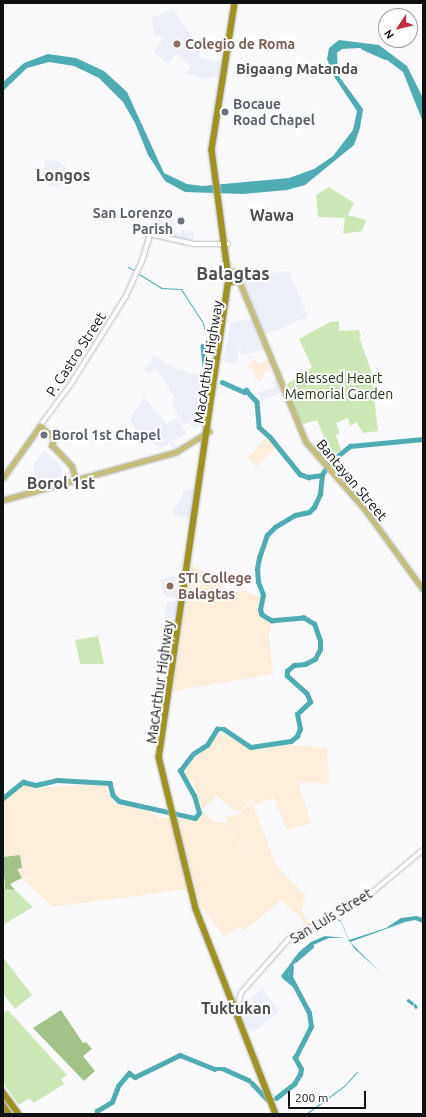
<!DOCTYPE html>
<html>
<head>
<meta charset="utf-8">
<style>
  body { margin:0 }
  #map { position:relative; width:426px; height:1117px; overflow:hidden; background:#fafafd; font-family:Ubuntu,sans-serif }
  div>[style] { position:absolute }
  .built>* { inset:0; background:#eceef8 }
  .industrial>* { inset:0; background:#fceedb }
  .medical>* { inset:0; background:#feede1 }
  .green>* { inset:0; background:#cde8b6 }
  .forest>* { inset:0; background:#a2c287 }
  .water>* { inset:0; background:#4facb3 }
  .stream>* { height:1px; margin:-0.5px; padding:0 0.5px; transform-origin:0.5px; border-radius:0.5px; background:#4facb3 }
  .canal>* { height:2.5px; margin:-1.25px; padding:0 1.25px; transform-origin:1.25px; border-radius:1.25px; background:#4facb3 }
  .river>* { height:4.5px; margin:-2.25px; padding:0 2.25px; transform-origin:2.25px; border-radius:2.25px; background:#4facb3 }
  .roads { filter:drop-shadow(0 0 1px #b8b9bb) drop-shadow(0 0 1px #b8b9bb) }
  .minor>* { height:3.5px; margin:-1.75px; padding:0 1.75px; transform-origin:1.75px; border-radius:1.75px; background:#fff }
  .major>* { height:4.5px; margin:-2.25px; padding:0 2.25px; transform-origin:2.25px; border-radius:2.25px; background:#c5be7a }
  .highway>* { height:5.5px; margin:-2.75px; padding:0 2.75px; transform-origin:2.75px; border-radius:2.75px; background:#9e9321 }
  .dots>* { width:11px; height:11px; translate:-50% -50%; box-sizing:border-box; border:2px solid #fff; border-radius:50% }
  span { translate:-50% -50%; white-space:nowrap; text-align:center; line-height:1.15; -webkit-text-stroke:4px #fff; paint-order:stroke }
  .education-label { font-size:14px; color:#785e54; font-weight:700 }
  .left { translate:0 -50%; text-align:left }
  .worship-label { font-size:14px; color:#5b616d; font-weight:700 }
  .right { translate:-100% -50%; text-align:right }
  .street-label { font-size:14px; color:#0f1011 }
  .park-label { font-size:14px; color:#21360b }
  .neighbourhood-label { font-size:15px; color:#4d4e50; font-weight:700 }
  .quarter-label { font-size:16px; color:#4d4e50; font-weight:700 }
  .district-label { font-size:18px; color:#4d4e50; font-weight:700 }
  .frame { position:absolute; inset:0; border:4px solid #0f1011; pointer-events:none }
  .north { position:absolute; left:378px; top:8px; width:40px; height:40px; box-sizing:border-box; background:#fff; border:1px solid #9f9fa0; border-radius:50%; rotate:235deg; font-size:11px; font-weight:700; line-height:16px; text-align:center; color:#0f1011 }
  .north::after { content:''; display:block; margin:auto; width:14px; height:18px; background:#bf2e3d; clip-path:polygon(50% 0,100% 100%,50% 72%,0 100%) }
  .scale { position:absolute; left:288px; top:1091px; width:78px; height:18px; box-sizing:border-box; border:2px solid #0f1011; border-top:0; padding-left:5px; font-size:12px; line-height:14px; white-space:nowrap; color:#0f1011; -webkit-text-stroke:3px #fff; paint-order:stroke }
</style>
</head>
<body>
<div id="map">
  <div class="built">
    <i style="clip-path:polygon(173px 8px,200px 50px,199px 57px,223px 63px,220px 77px,205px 79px,186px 73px,191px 66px,177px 54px,168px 64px,153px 51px,163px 39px,158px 34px,155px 37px,151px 18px)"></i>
    <i style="clip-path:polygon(55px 160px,67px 168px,59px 187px,49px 185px,50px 177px,43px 175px,45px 161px)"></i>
    <i style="clip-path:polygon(159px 209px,164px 210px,163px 216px,173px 218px,171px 229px,176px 230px,176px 233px,181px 234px,182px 230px,194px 232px,192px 242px,152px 232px)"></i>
    <i style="clip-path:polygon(289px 271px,308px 317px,265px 335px,243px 280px,258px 274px)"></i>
    <i style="clip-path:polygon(253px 319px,266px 349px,247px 354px,241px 353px,242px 350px,239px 349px,237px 363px,223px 361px,231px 322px)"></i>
    <i style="clip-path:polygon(154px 355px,172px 367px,204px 377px,204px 381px,213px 383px,205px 427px,200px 426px,193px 429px,189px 422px,183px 425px,172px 403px,175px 399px,159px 372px,155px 367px,149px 374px,143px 369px,149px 365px)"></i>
    <i style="clip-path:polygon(278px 379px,284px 392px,263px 400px,258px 393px,275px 387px,273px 382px)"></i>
    <i style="clip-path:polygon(144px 397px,167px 424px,177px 417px,186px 434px,173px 441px,177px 450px,175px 451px,170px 443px,160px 448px,137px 433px,130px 419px)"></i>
    <i style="clip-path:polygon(44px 450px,60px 466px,65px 479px,38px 488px,33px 465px)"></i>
    <i style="clip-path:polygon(185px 489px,196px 490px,191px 518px,173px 515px,173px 507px,176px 508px)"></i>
    <i style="clip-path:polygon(176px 575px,180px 591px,179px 599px,165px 597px,160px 580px)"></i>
    <i style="clip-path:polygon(168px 601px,179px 602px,176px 617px,163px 620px)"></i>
    <i style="clip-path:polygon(262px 989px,280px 1011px,253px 1032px,250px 1027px,248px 1029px,243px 1018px,257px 1010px,250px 999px)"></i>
  </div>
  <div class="industrial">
    <i style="clip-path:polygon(266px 438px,276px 447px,257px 467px,247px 458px)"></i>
    <i style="clip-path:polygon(192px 564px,231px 593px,243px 590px,260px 597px,258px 612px,271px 622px,269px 637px,273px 674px,173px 691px)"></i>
    <i style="clip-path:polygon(223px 733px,252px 749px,291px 745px,327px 748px,329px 785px,312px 782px,298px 783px,311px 823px,287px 830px,274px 798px,255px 805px,252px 800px,237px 813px,217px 796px,206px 807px,200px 809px,194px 783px,183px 777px,187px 764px,211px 745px,216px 735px)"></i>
    <i style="clip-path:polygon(24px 784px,36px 788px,105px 784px,114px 804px,143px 808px,160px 818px,171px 818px,187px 889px,52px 907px,3px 860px,3px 802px)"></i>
    <i style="clip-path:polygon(252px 802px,276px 865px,306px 896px,302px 902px,304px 906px,301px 910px,310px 925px,307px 927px,296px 912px,294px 913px,282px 900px,244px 931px,240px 926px,224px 937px,199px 903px,178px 819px,198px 819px,202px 811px,215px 822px,227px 822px,248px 860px,225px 816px,237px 815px)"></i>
  </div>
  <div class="medical">
    <i style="clip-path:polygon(254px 359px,259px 363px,272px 359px,273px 361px,268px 364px,270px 370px,264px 373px,262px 381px,253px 378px,255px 373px,247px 366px)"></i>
  </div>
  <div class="green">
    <i style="clip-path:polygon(329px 187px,354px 203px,348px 215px,366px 220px,362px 231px,343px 234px,345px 218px,318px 217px,316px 195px)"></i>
    <i style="clip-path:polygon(339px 321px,339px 331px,359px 330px,361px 336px,359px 337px,371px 370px,378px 431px,363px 433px,356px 422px,350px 426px,348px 418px,336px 423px,340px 433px,336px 435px,341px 450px,324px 461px,313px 447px,325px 440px,317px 420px,300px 425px,285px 386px,312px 367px,299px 339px,330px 322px)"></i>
    <i style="clip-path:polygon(98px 636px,104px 664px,80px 664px,75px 640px)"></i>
    <i style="clip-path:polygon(3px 884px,5px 889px,15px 890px,33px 907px,3px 925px)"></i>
    <i style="clip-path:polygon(3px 957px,32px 995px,15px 1009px,3px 994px)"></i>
    <i style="clip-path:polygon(3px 1010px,5px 1012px,8px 1010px,67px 1075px,61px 1079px,64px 1084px,34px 1103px,29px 1098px,19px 1105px,3px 1083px)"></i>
  </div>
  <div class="forest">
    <i style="clip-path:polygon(20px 855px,22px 868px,17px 869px,22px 878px,10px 884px,15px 890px,5px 889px,3px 857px)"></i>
    <i style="clip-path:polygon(61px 1010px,83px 1043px,86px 1042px,92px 1049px,83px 1056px,95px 1071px,84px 1081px,33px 1028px)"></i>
  </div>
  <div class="water">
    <i style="clip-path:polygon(339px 40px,379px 45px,407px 66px,423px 98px,423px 122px,403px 72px,375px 51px,360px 48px,342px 49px,337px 53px,338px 75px,363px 109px,360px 128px,354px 145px,305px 185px,287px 190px,243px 194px,185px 192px,165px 181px,148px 155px,135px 123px,123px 102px,99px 78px,74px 66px,49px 62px,27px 68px,3px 91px,3px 82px,24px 63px,48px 54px,76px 58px,104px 71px,127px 92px,164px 173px,187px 184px,202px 186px,289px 178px,314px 169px,333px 156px,353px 130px,357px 111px,333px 75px,327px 59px,329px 48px)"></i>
    <i style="clip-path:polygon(416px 916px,423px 918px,423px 923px,415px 920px,405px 922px,364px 937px,350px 942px,380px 972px,354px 948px,349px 941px,341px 922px,332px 917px,341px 921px,349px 940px,386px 928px,401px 918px)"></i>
    <i style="clip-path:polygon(325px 936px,345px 938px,329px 938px,313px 945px,301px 954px,288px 973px,289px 980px,295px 984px,293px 987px,283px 979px,281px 976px,299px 952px,311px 942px)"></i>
  </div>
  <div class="stream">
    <i style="left:128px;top:267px;width:7px;rotate:27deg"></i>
    <i style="left:139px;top:274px;width:26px;rotate:32deg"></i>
    <i style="left:161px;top:288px;width:20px;rotate:3deg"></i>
    <i style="left:181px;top:289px;width:40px;rotate:57.1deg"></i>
    <i style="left:203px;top:323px;width:8px;rotate:76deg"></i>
    <i style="left:306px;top:1114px;width:47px;rotate:-36.4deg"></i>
    <i style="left:344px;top:1086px;width:19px;rotate:-47deg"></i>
  </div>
  <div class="canal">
    <i style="left:408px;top:1000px;width:5px;rotate:37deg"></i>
    <i style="left:415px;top:1005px;width:2px;rotate:63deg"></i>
  </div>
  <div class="river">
    <i style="left:363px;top:47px;width:24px;rotate:24deg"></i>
    <i style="left:203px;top:346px;width:31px;rotate:84deg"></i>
    <i style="left:206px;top:377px;width:6px;rotate:18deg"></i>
    <i style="left:222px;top:382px;width:24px;rotate:24deg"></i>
    <i style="left:244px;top:392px;width:3px;rotate:-45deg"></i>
    <i style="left:246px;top:390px;width:16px;rotate:47deg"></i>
    <i style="left:257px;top:402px;width:25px;rotate:85deg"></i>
    <i style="left:259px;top:427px;width:15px;rotate:42deg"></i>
    <i style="left:270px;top:437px;width:48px;rotate:51deg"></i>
    <i style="left:300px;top:474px;width:9px;rotate:21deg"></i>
    <i style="left:308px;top:477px;width:14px;rotate:-8deg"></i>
    <i style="left:3px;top:798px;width:26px;rotate:-39deg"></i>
    <i style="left:23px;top:782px;width:13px;rotate:13deg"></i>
    <i style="left:36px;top:785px;width:22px;rotate:-13deg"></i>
    <i style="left:57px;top:780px;width:53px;rotate:3.2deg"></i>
    <i style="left:110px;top:783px;width:12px;rotate:76deg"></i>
    <i style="left:113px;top:795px;width:8px;rotate:45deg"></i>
    <i style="left:119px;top:801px;width:78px;rotate:12.6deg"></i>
    <i style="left:195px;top:818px;width:6px;rotate:-51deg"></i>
    <i style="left:199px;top:813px;width:18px;rotate:-106deg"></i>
    <i style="left:194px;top:796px;width:29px;rotate:-119deg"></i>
    <i style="left:180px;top:771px;width:21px;rotate:-53deg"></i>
    <i style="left:193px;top:754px;width:17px;rotate:-33deg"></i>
    <i style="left:207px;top:745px;width:19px;rotate:-58deg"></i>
    <i style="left:217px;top:729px;width:7px"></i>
    <i style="left:224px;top:729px;width:32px;rotate:34deg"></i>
    <i style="left:251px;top:747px;width:40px;rotate:-8.5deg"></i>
    <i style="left:291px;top:741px;width:8px;rotate:-40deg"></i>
    <i style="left:297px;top:736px;width:8px;rotate:-67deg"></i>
    <i style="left:300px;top:729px;width:15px;rotate:-101deg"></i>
    <i style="left:297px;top:714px;width:18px;rotate:-43deg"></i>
    <i style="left:310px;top:702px;width:9px;rotate:-111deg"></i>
    <i style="left:307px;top:694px;width:27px;rotate:-138deg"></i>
    <i style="left:287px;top:676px;width:5px;rotate:-90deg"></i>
    <i style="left:287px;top:671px;width:9px;rotate:-41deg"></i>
    <i style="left:294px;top:665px;width:11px;rotate:-5deg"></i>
    <i style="left:305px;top:664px;width:11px;rotate:-27deg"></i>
    <i style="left:315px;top:659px;width:11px;rotate:-63deg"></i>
    <i style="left:320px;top:649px;width:8px;rotate:-90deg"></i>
    <i style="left:320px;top:641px;width:18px;rotate:-109deg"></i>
    <i style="left:314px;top:624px;width:12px;rotate:-149deg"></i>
    <i style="left:304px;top:618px;width:32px;rotate:175deg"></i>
    <i style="left:272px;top:621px;width:12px;rotate:-149deg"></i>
    <i style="left:262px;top:615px;width:5px;rotate:-112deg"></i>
    <i style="left:260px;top:610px;width:15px;rotate:-79deg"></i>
    <i style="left:263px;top:595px;width:14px;rotate:-111deg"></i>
    <i style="left:258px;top:582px;width:13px;rotate:-94deg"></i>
    <i style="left:257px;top:569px;width:11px;rotate:-80deg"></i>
    <i style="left:259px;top:558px;width:24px;rotate:-71deg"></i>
    <i style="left:267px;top:535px;width:11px;rotate:-45deg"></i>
    <i style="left:275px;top:527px;width:23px;rotate:-31deg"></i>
    <i style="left:295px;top:515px;width:14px;rotate:-12deg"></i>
    <i style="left:309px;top:512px;width:7px;rotate:-45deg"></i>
    <i style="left:314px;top:507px;width:14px;rotate:-65deg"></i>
    <i style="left:320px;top:494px;width:19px;rotate:-84deg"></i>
    <i style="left:322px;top:475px;width:14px;rotate:-60deg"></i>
    <i style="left:329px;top:463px;width:27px;rotate:-39deg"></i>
    <i style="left:350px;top:446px;width:73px;rotate:-5.5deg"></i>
    <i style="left:295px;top:960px;width:21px;rotate:-41deg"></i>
    <i style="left:252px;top:1083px;width:22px;rotate:47deg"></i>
    <i style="left:276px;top:1098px;width:23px;rotate:-38deg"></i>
    <i style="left:294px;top:1084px;width:12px;rotate:-59deg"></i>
    <i style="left:300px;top:1074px;width:5px;rotate:-79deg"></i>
    <i style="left:301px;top:1069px;width:13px;rotate:-119deg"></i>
    <i style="left:295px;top:1058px;width:35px;rotate:-63deg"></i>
    <i style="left:311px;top:1027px;width:14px;rotate:-98deg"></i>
    <i style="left:309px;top:1013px;width:41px;rotate:-117.8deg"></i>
    <i style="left:290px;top:977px;width:9px;rotate:-84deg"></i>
    <i style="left:97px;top:1114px;width:3px;rotate:-90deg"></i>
    <i style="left:97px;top:1111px;width:17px;rotate:-31deg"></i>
    <i style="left:112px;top:1102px;width:17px;rotate:-69deg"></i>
    <i style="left:118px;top:1086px;width:17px;rotate:-50deg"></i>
    <i style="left:129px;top:1073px;width:7px;rotate:34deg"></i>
    <i style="left:135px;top:1077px;width:50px;rotate:-26.1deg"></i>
    <i style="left:180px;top:1055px;width:37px;rotate:22deg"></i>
    <i style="left:214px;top:1069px;width:10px"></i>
    <i style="left:224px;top:1069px;width:27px;rotate:24deg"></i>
  </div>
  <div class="roads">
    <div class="minor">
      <i style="left:40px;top:426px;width:52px;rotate:-53.6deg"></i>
      <i style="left:71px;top:384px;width:102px;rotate:-57.9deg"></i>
      <i style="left:125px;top:298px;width:41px;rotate:-65.3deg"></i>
      <i style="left:142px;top:261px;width:28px;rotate:-73deg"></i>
      <i style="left:150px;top:234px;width:45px;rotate:12.8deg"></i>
      <i style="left:194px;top:244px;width:34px"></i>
      <i style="left:234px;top:1008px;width:4px;rotate:-27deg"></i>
      <i style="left:238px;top:1006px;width:13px;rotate:-77deg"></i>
      <i style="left:241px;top:993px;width:71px;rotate:-48.4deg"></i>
      <i style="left:288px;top:940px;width:99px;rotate:-29.7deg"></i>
      <i style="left:374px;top:891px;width:64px;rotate:-39.9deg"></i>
    </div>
    <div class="major">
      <i style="left:229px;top:271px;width:5px"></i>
      <i style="left:234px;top:271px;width:10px;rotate:61deg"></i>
      <i style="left:239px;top:280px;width:175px;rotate:67.5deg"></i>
      <i style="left:306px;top:442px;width:88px;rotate:48.7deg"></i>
      <i style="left:364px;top:508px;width:100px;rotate:53.9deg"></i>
      <i style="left:3px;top:478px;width:64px;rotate:-54.6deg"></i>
      <i style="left:40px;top:426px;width:19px;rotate:39deg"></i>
      <i style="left:55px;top:438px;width:8px;rotate:113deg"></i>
      <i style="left:52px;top:445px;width:29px;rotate:46deg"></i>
      <i style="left:72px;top:466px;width:15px;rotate:74deg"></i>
      <i style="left:3px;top:500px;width:180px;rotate:-15.5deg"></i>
      <i style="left:176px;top:452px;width:39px;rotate:-32deg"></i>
    </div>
    <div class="highway">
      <i style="left:235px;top:3px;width:149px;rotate:98.9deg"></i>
      <i style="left:212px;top:150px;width:130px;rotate:82.5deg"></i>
      <i style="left:229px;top:279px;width:483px;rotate:98.3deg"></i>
      <i style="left:159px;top:757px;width:156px;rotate:76.3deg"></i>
      <i style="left:196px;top:909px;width:220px;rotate:68.7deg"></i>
      <i style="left:232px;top:282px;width:7px;rotate:-16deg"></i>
      <i style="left:3px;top:1092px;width:27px;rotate:54deg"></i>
      <i style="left:3px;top:1105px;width:11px;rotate:56deg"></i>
    </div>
  </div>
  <div class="dots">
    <i style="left:177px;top:44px;background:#8d6e63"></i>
    <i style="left:225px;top:112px;background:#6b7280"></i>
    <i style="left:181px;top:221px;background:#6b7280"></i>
    <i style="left:44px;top:435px;background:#6b7280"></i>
    <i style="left:170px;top:586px;background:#8d6e63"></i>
  </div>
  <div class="education-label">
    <span class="left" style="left:185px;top:44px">Colegio de Roma</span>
    <span class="left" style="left:178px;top:586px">STI College<br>Balagtas</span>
  </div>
  <div class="worship-label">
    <span class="left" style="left:233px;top:112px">Bocaue<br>Road Chapel</span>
    <span class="right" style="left:173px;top:221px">San Lorenzo<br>Parish</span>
    <span class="left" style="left:52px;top:435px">Borol 1st Chapel</span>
  </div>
  <div class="street-label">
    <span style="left:76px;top:354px;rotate:-57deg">P. Castro Street</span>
    <span style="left:208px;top:362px;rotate:-81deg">MacArthur Highway</span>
    <span style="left:352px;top:480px;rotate:50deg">Bantayan Street</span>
    <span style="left:160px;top:682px;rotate:-82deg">MacArthur Highway</span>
    <span style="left:331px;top:916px;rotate:-31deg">San Luis Street</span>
  </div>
  <div class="park-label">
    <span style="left:339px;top:386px">Blessed Heart<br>Memorial Garden</span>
  </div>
  <div class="neighbourhood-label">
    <span style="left:297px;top:69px">Bigaang Matanda</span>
  </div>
  <div class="quarter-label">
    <span style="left:63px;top:175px">Longos</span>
    <span style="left:272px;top:215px">Wawa</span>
    <span style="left:61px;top:483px">Borol 1st</span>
    <span style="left:236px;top:1008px">Tuktukan</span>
  </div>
  <div class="district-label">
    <span style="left:233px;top:273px">Balagtas</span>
  </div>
  <div class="frame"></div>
  <div class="north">N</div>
  <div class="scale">200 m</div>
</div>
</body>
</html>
